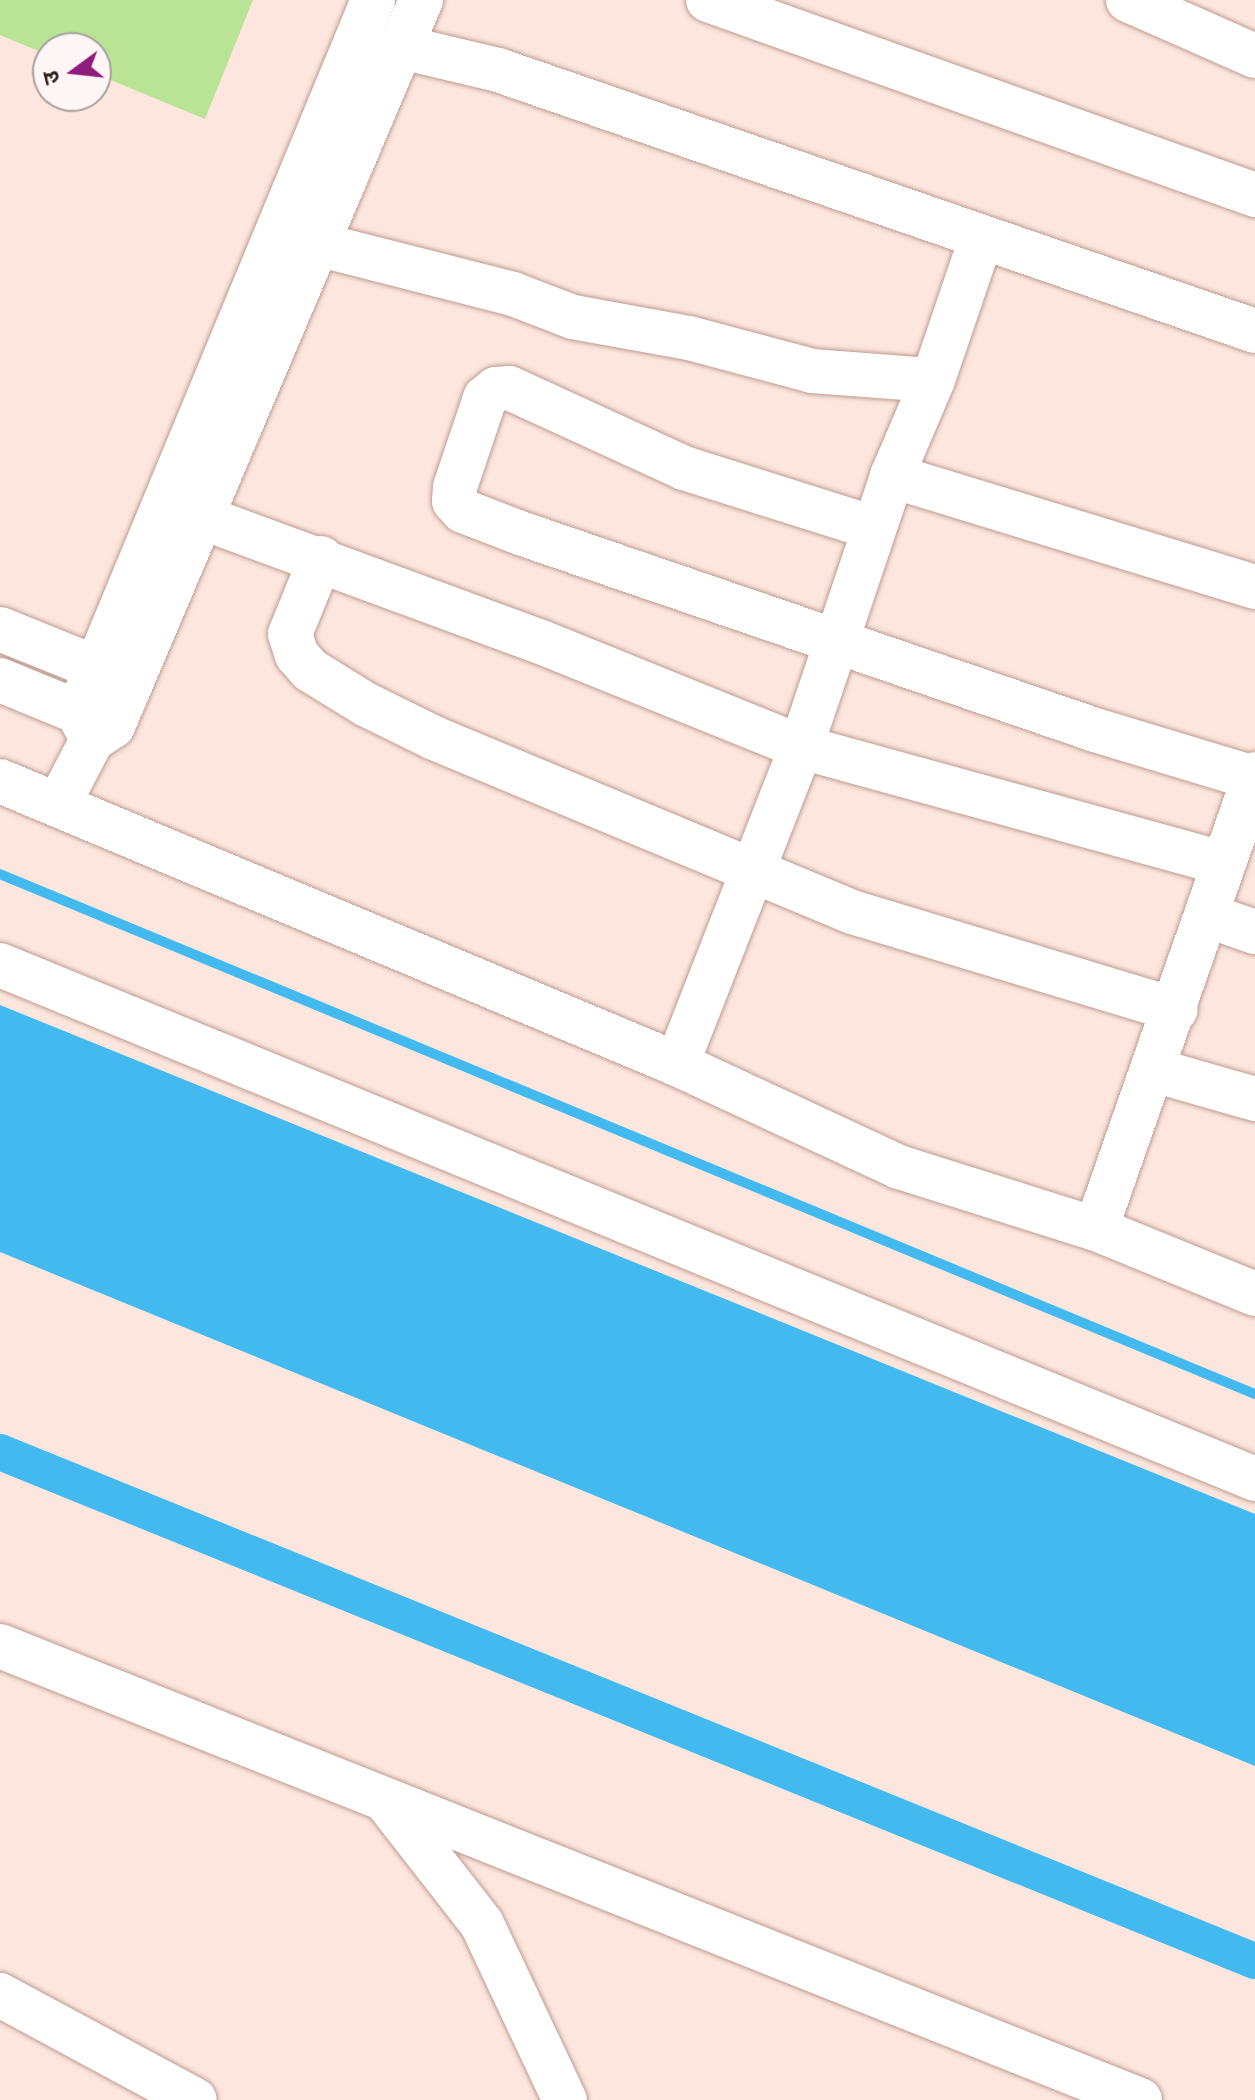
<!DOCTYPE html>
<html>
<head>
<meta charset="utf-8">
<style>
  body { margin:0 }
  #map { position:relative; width:1255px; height:2100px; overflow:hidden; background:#fce6de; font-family:Ubuntu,"Noto Sans Devanagari",sans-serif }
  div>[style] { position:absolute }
  .green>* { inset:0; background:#b9e496 }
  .water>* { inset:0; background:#42baef }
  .stream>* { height:10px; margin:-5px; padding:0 5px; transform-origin:5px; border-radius:5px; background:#42baef }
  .canal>* { height:36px; margin:-18px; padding:0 18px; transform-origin:18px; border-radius:18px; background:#42baef }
  .roads { filter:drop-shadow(0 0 2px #be9b8f) drop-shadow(0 0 2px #be9b8f) }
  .minor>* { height:44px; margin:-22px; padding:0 22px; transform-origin:22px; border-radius:22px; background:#fff }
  span { translate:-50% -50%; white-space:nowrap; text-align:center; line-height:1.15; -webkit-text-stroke:6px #fef6f4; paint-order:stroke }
  .north { position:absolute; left:32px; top:32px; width:80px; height:80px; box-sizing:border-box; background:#fef6f4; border:2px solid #aaa09d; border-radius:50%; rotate:255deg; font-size:22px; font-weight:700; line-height:32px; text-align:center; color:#2d201b }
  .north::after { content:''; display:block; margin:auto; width:28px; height:36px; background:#8e1c7d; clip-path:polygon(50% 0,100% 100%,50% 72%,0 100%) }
</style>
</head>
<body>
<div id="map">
  <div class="green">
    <i style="clip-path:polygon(0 0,253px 0,205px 119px,96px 74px,96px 48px,48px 48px,48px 55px,0 35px)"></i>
  </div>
  <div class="water">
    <i style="clip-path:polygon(0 1005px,1255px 1514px,1255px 1766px,0 1252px)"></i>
  </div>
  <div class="stream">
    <i style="left:0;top:874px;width:1358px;rotate:22.51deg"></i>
  </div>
  <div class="canal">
    <i style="left:0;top:1452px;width:1354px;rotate:22.08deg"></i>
  </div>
  <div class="roads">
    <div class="minor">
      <i style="left:708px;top:0;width:581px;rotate:19.62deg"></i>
      <i style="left:1128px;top:0;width:139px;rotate:23.8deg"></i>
      <i style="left:401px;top:47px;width:100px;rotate:13.3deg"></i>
      <i style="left:498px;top:70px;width:801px;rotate:19.02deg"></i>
      <i style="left:317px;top:244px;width:202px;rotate:14.3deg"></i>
      <i style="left:513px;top:294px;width:64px;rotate:21deg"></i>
      <i style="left:573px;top:317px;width:118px;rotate:10.3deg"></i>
      <i style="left:689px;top:338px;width:127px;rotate:15deg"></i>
      <i style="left:812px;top:371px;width:121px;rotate:4.3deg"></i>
      <i style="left:892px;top:476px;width:380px;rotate:17deg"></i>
      <i style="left:201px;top:517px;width:362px;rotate:20.2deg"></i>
      <i style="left:541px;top:642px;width:280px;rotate:22deg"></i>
      <i style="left:801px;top:747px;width:438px;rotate:15.4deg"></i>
      <i style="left:874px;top:528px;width:199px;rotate:-162.5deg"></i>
      <i style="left:684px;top:468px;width:192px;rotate:-155.4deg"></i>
      <i style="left:509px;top:388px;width:13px;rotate:176deg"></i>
      <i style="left:496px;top:389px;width:14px;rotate:141deg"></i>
      <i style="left:485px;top:398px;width:94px;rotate:108.6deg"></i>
      <i style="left:455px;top:487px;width:14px;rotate:94deg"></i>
      <i style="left:454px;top:501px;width:13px;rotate:48deg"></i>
      <i style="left:463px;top:511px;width:64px;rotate:21deg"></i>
      <i style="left:523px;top:534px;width:605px;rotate:18.91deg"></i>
      <i style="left:1095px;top:730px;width:166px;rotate:16.8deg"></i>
      <i style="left:321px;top:558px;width:82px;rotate:112.2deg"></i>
      <i style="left:290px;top:634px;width:22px;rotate:72deg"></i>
      <i style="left:297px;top:655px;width:20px;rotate:49deg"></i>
      <i style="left:310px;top:670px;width:65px;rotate:31.7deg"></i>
      <i style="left:365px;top:704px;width:77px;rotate:26.2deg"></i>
      <i style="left:434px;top:738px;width:453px;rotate:22.6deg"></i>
      <i style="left:852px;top:912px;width:338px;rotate:16.8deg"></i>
      <i style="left:0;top:629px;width:134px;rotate:22deg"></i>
      <i style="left:0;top:680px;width:84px;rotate:22.3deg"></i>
      <i style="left:78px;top:712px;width:31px;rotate:63deg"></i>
      <i style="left:92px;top:740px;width:25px;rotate:-34deg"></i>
      <i style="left:113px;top:726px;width:789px;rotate:-67.01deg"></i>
      <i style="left:103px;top:722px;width:27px;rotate:-158deg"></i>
      <i style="left:78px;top:712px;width:771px;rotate:-67.49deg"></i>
      <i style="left:0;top:781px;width:734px;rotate:22.69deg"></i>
      <i style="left:677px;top:1064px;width:245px;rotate:24.9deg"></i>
      <i style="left:899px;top:1167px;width:207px;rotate:17.5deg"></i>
      <i style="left:1096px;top:1229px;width:172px;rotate:22.2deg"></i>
      <i style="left:59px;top:803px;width:71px;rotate:-62.4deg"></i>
      <i style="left:1209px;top:916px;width:49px;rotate:19.2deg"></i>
      <i style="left:0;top:965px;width:1356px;rotate:22.27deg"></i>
      <i style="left:677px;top:1064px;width:340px;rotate:-68.6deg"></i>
      <i style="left:801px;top:747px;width:286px;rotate:-71.4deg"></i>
      <i style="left:892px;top:476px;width:104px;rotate:-66.9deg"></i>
      <i style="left:933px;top:380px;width:149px;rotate:-71.2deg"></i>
      <i style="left:1154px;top:1070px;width:105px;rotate:16deg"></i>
      <i style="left:1096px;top:1229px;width:482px;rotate:-70.7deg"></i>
      <i style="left:0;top:1646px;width:1227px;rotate:21.71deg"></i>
      <i style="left:386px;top:1801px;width:156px;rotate:52deg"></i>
      <i style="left:482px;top:1924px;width:195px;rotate:64.8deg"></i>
      <i style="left:0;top:1995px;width:221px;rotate:28.3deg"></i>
    </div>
  </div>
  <div class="north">उ</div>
</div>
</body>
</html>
